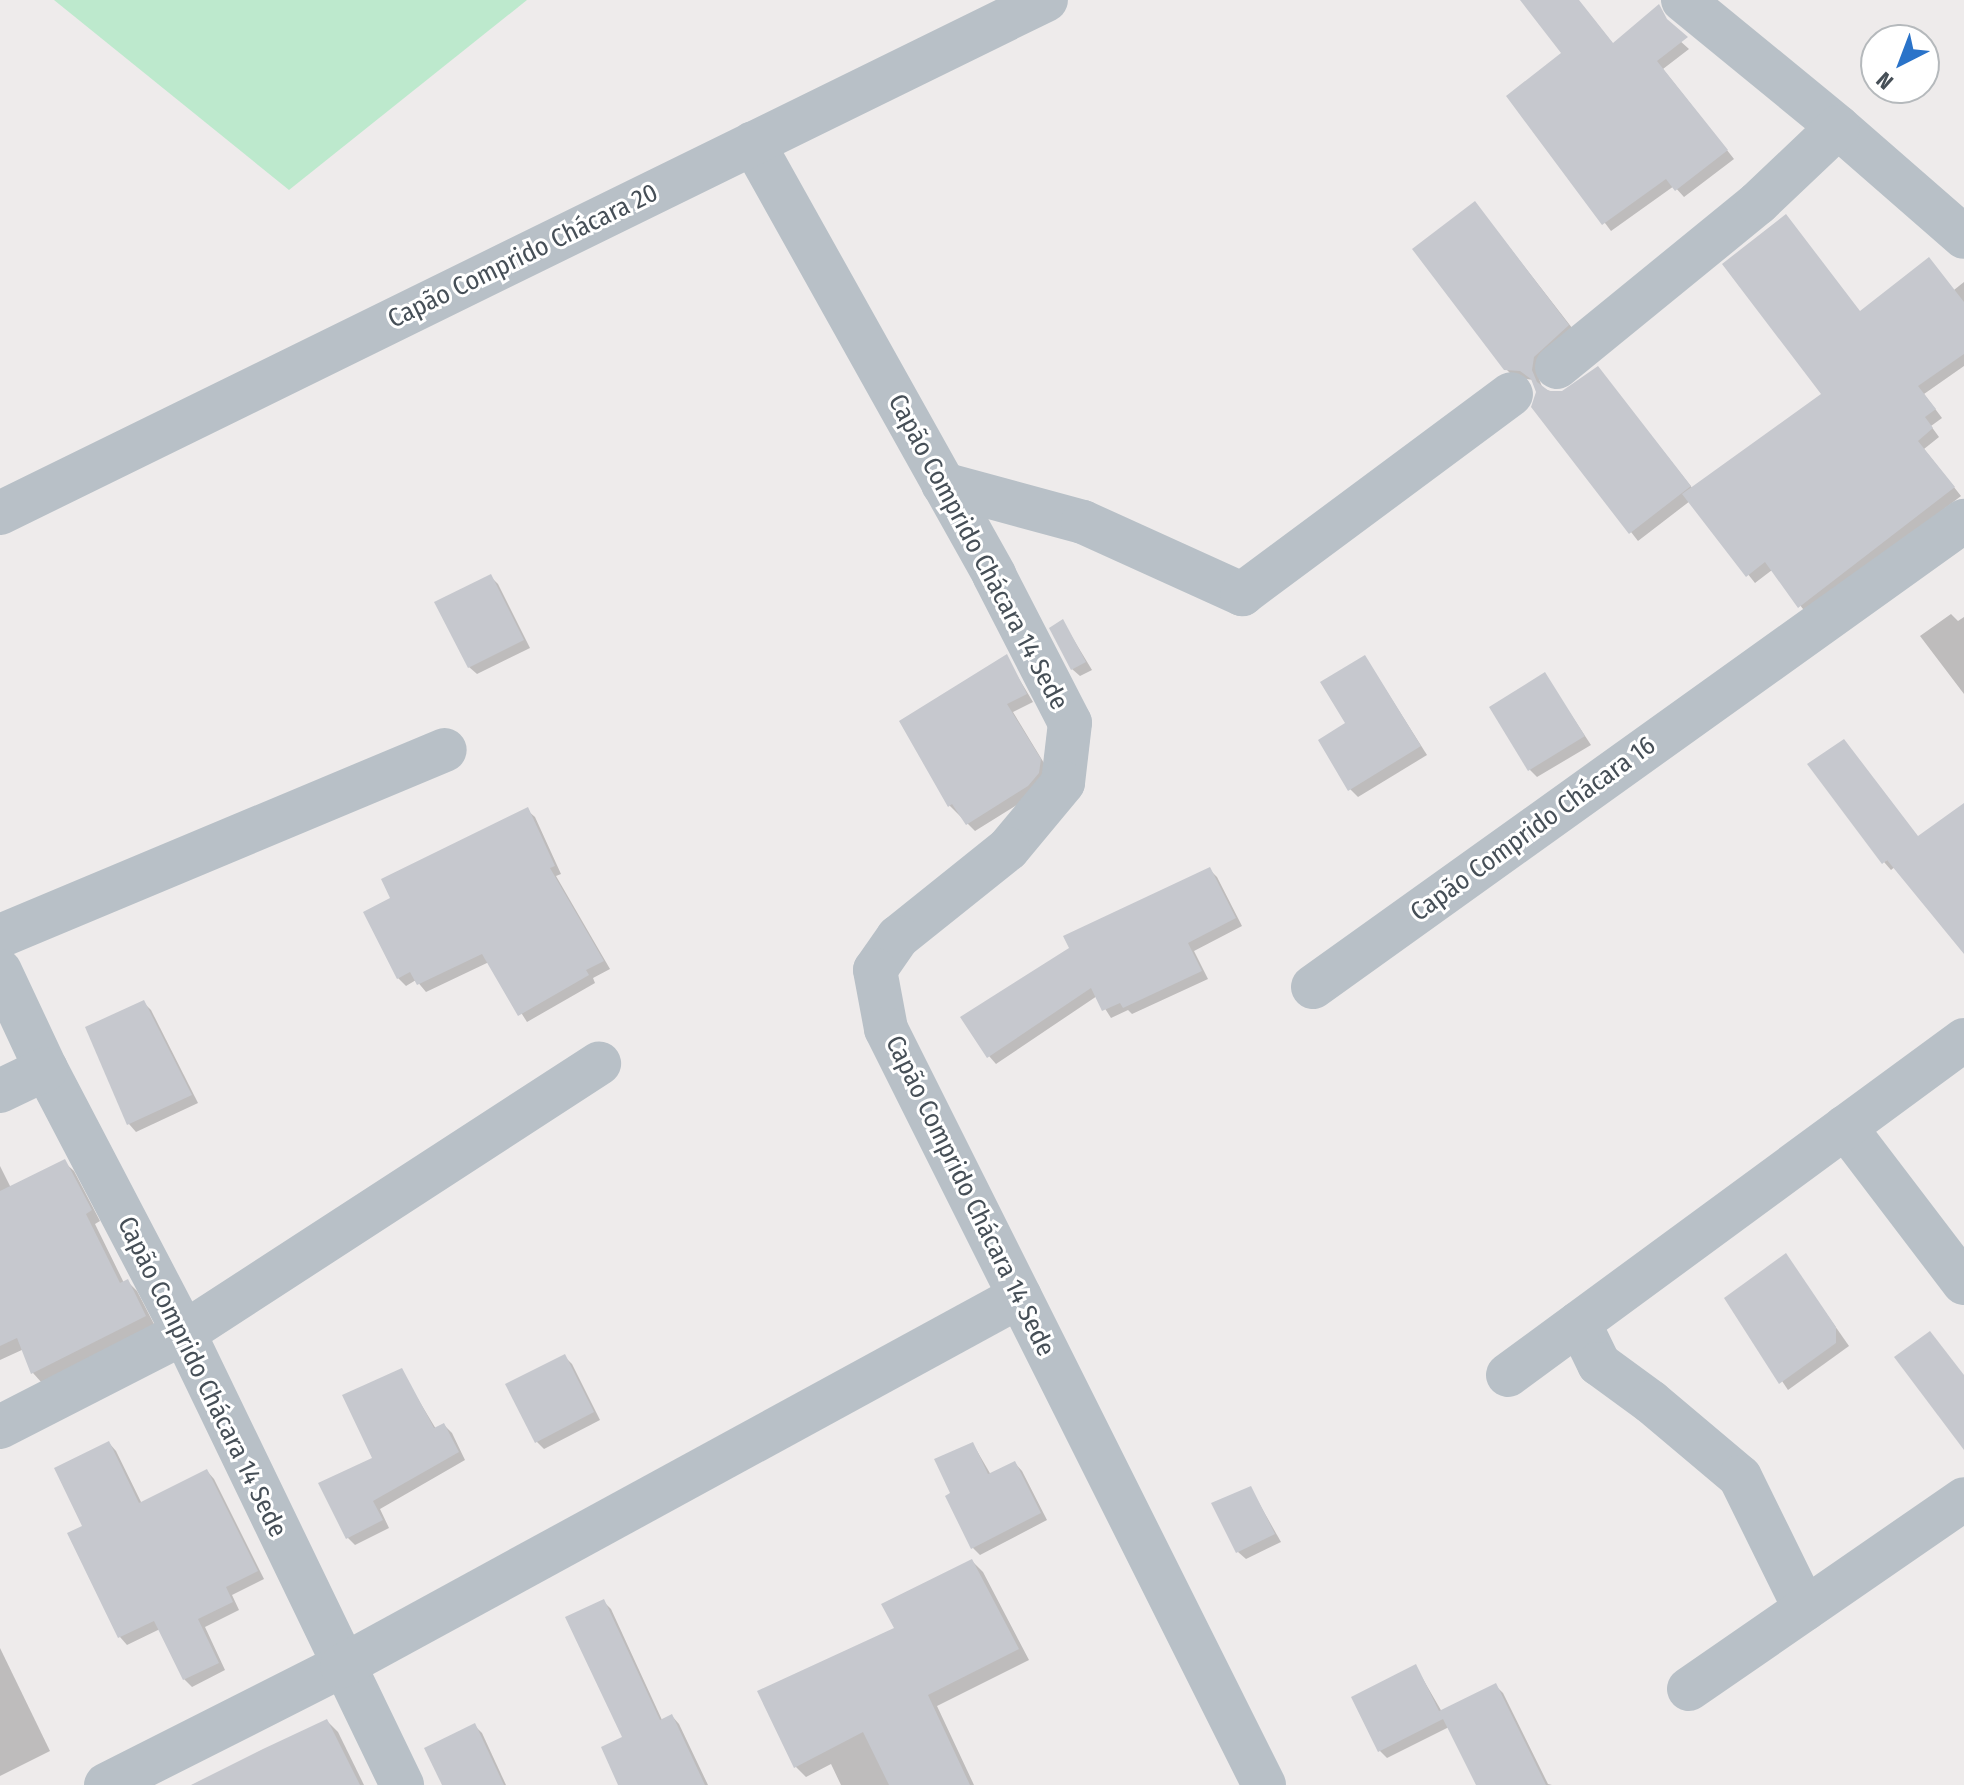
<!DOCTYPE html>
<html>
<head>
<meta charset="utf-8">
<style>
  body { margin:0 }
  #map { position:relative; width:1964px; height:1785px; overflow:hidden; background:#eeebeb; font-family:"Fira Sans Condensed",sans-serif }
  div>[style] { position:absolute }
  .green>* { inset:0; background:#bde9cd }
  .shadow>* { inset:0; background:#0003 }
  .building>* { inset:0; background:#c6c8ce }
  .minor>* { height:44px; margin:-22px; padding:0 22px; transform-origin:22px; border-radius:22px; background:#b8c0c7 }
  span { translate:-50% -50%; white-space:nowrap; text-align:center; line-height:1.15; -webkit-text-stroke:6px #fff; paint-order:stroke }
  .street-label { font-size:26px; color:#464f57 }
  .north { position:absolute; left:1860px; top:24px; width:80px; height:80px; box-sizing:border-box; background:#fff; border:2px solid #b5b9bc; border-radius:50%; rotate:222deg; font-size:22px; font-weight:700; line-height:32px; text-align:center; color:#464f57 }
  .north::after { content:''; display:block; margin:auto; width:28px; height:36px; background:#2a73c9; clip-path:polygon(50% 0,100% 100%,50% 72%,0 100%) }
</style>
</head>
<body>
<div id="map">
  <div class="green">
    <i style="clip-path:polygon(54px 0,527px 0,289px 190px)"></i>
  </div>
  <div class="shadow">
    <i style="clip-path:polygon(1550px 0,1578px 0,1614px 45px,1650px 14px,1689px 49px,1663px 69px,1734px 159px,1684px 197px,1674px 186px,1611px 231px,1509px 96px,1564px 53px)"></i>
    <i style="clip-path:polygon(1475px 203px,1576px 333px,1541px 365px,1539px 379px,1543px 389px,1562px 394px,1598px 368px,1693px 489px,1824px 395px,1861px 313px,1954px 290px,1964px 282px,1964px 366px,1924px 394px,1942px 418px,1931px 426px,1939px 437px,1924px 449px,1961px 496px,1807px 614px,1772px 570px,1755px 583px,1690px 501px,1638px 541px,1534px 407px,1538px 392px,1533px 380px,1514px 377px,1506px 369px)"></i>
    <i style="clip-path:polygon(490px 576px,498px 584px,530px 648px,477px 674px,469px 667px)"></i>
    <i style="clip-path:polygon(1951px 614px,1958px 621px,1964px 617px,1964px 694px,1920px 636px)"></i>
    <i style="clip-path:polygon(1063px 622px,1092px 670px,1080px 676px,1072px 669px)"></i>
    <i style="clip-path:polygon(1006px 657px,1033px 702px,1013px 712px,1047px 768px,1036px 793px,975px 831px,949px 805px)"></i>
    <i style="clip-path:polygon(1365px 657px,1427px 755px,1358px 797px,1350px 789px,1348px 724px)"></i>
    <i style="clip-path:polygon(1545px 675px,1591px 745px,1537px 777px,1530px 770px)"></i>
    <i style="clip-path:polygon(1964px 806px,1964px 950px,1896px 866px,1891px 870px,1884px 862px)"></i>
    <i style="clip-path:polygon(527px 810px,535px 817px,561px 874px,556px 876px,610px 969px,593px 978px,595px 983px,527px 1022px,489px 962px,426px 992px,416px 980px,406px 986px,398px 978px,393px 899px)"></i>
    <i style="clip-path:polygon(1210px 870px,1217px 877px,1242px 926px,1194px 951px,1208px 979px,1132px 1014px,1128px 1010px,1111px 1018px,1097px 996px,996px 1064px,989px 1056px)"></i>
    <i style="clip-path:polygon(143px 1002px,151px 1010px,198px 1103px,136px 1132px,129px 1124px,88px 1028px)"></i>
    <i style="clip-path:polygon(64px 1162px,74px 1171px,100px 1221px,95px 1224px,124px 1283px,127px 1281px,137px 1291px,155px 1326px,42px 1383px,33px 1373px,24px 1349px,0 1360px,0 1166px,11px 1188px)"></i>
    <i style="clip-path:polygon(1786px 1256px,1849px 1346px,1788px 1390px,1727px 1299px)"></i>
    <i style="clip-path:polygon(565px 1357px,572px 1364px,600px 1420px,544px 1449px,536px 1441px)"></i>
    <i style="clip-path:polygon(401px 1371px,436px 1429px,444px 1425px,452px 1433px,465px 1460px,380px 1509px,389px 1528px,355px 1545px,347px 1537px)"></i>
    <i style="clip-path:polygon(109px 1443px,116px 1451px,142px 1504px,207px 1471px,214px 1479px,264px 1579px,232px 1595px,239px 1610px,205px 1627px,225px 1670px,192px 1687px,184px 1679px,160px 1629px,127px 1645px,120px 1637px,84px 1527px)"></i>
    <i style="clip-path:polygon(973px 1444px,991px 1475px,1015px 1463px,1022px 1471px,1047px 1520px,980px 1555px,973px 1548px,953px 1494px)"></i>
    <i style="clip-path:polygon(1251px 1489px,1281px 1542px,1246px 1559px,1238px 1552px)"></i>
    <i style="clip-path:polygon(972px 1561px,983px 1572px,1029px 1660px,937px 1706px,974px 1785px,841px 1785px,831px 1764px,806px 1777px,795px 1766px,896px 1629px)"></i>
    <i style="clip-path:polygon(604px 1602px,611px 1609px,662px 1720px,672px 1716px,679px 1724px,708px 1785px,621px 1785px,625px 1738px)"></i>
    <i style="clip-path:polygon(0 1648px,50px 1751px,0 1776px)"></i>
    <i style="clip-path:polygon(1416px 1667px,1442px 1712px,1496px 1686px,1503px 1693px,1548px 1784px,1552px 1785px,1480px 1785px,1449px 1727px,1387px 1758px,1379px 1750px)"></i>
    <i style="clip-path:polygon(327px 1721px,338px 1732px,364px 1785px,195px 1785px)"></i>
    <i style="clip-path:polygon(474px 1725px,482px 1733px,506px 1785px,444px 1785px)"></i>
  </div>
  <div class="building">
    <i style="clip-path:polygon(1520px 0,1579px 0,1613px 43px,1659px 4px,1667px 19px,1688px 37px,1657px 61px,1728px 150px,1675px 191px,1666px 179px,1602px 225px,1506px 96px,1561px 53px)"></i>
    <i style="clip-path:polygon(1475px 201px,1569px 325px,1534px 357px,1532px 370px,1537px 382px,1549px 391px,1562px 391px,1598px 366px,1691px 486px,1629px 534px,1531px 407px,1536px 392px,1531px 379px,1520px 371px,1504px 370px,1412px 249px)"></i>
    <i style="clip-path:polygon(1786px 214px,1860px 311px,1929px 257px,1964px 302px,1964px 354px,1918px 386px,1936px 409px,1925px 417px,1933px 428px,1918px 441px,1955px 487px,1798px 608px,1765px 562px,1746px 577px,1682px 494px,1821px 394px,1722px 264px)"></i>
    <i style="clip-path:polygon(491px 574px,524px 640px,468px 668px,434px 602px)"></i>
    <i style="clip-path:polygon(1063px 619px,1086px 662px,1071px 670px,1049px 628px)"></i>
    <i style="clip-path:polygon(1007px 654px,1027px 694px,1007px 704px,1041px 759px,1039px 773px,1028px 786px,966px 825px,952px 804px,948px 807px,899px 721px)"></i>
    <i style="clip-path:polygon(1365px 655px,1421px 746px,1348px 791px,1318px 740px,1345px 723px,1320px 682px)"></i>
    <i style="clip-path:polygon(1545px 672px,1585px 736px,1528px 771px,1489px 707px)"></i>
    <i style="clip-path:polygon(1844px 739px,1918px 836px,1964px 803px,1964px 954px,1887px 860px,1882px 864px,1807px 764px)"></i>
    <i style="clip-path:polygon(528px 807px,555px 866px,550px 868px,604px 961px,586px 970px,589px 975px,518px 1016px,482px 954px,417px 985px,410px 972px,397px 979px,363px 912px,390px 898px,381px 879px)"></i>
    <i style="clip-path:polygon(1210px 867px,1236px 918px,1188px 943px,1202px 971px,1123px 1008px,1120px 1003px,1102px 1011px,1091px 988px,987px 1058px,960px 1017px,1069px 948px,1063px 936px)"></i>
    <i style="clip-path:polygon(144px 1000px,192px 1095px,127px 1125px,85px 1027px)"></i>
    <i style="clip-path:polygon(65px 1159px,92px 1210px,86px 1214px,120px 1283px,128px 1279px,146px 1316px,31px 1374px,17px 1338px,0 1346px,0 1191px)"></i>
    <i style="clip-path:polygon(1786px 1253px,1836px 1327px,1836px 1343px,1779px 1384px,1724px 1298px)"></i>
    <i style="clip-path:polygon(1930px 1331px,1964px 1375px,1964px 1450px,1894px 1357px)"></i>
    <i style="clip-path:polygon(565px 1354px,594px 1412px,535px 1443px,505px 1384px)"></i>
    <i style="clip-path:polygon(402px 1368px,434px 1428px,444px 1423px,459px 1452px,373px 1501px,383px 1520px,346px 1539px,318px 1483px,372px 1458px,342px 1395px)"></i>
    <i style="clip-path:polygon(109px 1441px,139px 1503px,207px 1469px,258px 1571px,226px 1587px,233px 1602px,198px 1619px,219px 1663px,183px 1680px,154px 1621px,118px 1638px,67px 1533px,82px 1526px,54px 1468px)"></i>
    <i style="clip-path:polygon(973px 1442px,988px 1474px,1015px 1461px,1041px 1513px,971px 1549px,945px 1496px,950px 1493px,934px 1459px)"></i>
    <i style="clip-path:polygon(1251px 1486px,1275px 1534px,1236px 1553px,1211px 1503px)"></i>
    <i style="clip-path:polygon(972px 1559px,1019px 1649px,928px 1695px,970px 1785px,889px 1785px,863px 1732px,794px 1768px,757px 1691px,894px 1628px,881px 1604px)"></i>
    <i style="clip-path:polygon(604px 1599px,660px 1720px,672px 1714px,705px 1785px,618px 1785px,601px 1747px,622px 1737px,565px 1617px)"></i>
    <i style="clip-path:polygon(1416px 1664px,1439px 1711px,1496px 1683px,1546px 1785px,1476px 1785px,1443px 1719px,1378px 1752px,1351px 1697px)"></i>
    <i style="clip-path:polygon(327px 1719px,360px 1785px,191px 1785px,263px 1749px)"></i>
    <i style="clip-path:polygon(475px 1723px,504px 1785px,442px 1785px,424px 1748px)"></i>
  </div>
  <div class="minor">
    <i style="left:1683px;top:0;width:200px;rotate:39.3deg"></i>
    <i style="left:1838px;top:127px;width:167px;rotate:41.1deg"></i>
    <i style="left:753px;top:143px;width:495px;rotate:60.8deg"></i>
    <i style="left:994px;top:575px;width:166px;rotate:62.8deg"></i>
    <i style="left:1070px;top:723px;width:60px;rotate:96.7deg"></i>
    <i style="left:1063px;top:783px;width:86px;rotate:129.8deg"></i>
    <i style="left:1008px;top:849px;width:141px;rotate:141.3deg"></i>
    <i style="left:898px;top:937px;width:40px;rotate:124.9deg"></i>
    <i style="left:875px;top:970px;width:60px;rotate:79.4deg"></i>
    <i style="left:886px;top:1029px;width:845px;rotate:63.43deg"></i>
    <i style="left:1557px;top:367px;width:259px;rotate:-39.2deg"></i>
    <i style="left:1758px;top:203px;width:110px;rotate:-43.5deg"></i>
    <i style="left:943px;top:484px;width:145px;rotate:15.2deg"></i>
    <i style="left:1083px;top:522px;width:175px;rotate:24.4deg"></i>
    <i style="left:1242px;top:594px;width:335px;rotate:-36.6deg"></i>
    <i style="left:0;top:513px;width:1165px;rotate:-26.13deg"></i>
    <i style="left:0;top:936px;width:482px;rotate:-22.7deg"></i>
    <i style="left:0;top:971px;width:108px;rotate:64.9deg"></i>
    <i style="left:46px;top:1069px;width:298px;rotate:62.4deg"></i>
    <i style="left:184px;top:1333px;width:502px;rotate:64.25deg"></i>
    <i style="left:1313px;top:987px;width:801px;rotate:-35.6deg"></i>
    <i style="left:0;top:1091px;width:51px;rotate:-25.6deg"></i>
    <i style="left:1845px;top:1127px;width:196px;rotate:52.7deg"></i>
    <i style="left:1579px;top:1323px;width:46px;rotate:64deg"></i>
    <i style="left:1599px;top:1364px;width:64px;rotate:36.2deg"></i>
    <i style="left:1651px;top:1402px;width:116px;rotate:40.1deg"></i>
    <i style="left:1740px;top:1477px;width:147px;rotate:63.8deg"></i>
    <i style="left:1508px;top:1375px;width:566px;rotate:-36.3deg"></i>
    <i style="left:0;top:1427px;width:207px;rotate:-27.1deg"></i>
    <i style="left:184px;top:1333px;width:495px;rotate:-33deg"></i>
    <i style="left:1689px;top:1689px;width:334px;rotate:-34.6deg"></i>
    <i style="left:106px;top:1785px;width:264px;rotate:-26.8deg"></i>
    <i style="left:342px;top:1666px;width:772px;rotate:-28.62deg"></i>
  </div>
  <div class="street-label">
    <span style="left:523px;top:256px;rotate:-26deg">Capão Comprido Chácara 20</span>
    <span style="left:978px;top:552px;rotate:62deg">Capão Comprido Chácara 14 Sede</span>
    <span style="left:1533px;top:829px;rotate:-36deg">Capão Comprido Chácara 16</span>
    <span style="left:970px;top:1196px;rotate:64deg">Capão Comprido Chácara 14 Sede</span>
    <span style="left:202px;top:1377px;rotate:64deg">Capão Comprido Chácara 14 Sede</span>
  </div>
  <div class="north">N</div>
</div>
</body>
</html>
